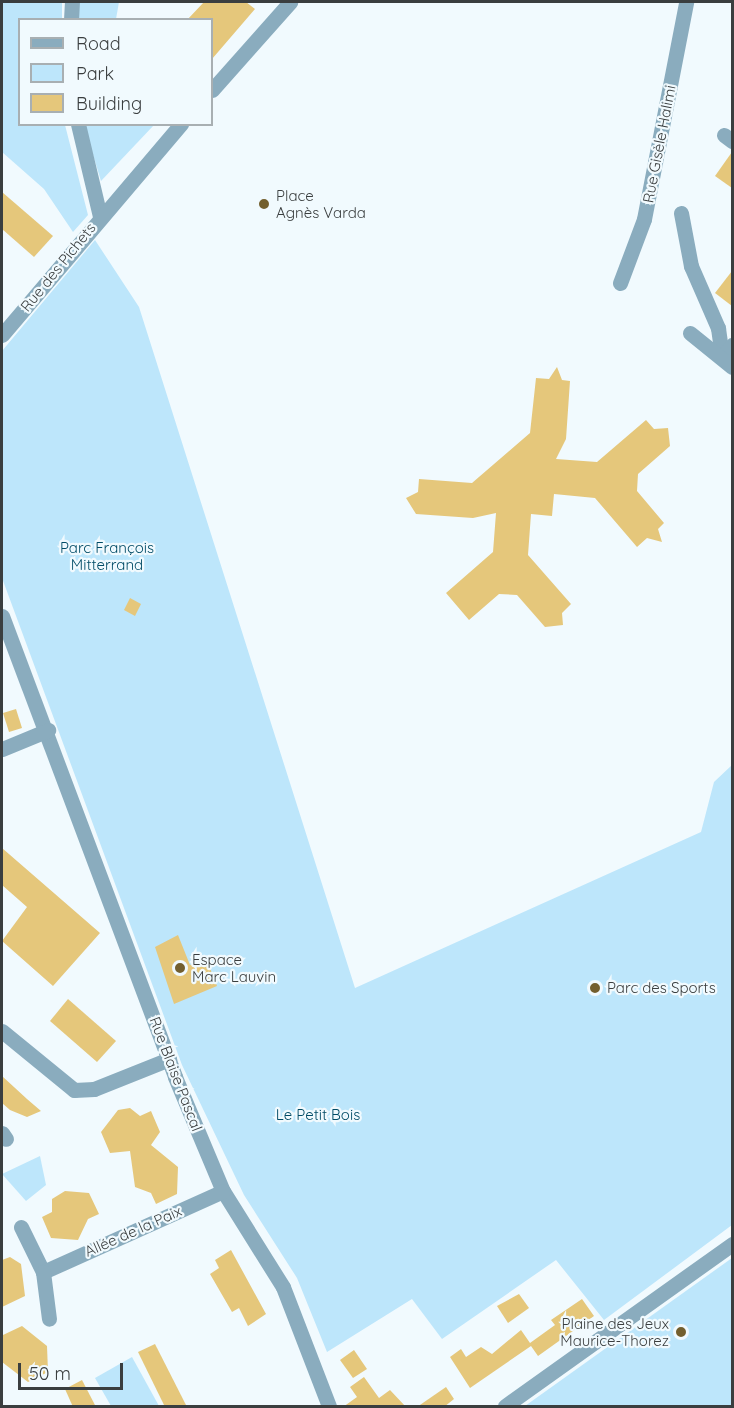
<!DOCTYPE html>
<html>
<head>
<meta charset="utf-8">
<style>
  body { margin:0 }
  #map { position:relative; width:734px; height:1408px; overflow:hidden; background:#f1fafe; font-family:Quicksand,sans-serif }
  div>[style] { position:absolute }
  .green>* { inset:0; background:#bde6fb }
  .building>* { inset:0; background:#e5c77b }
  .minor>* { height:15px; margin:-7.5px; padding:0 7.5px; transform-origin:7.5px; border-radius:7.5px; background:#8aacbe }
  .dots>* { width:16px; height:16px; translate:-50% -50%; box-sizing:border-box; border:3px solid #f1fafe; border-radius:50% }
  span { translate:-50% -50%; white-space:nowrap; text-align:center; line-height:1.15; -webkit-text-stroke:4.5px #f1fafe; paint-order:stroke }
  .street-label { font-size:15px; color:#3a3e3f }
  .poi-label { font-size:15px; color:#3a3e3f }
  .left { translate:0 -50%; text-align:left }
  .right { translate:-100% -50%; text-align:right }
  .park-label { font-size:15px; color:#004b66 }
  .frame { position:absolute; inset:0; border:3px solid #3a3e3f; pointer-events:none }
  .legend { position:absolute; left:18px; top:18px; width:195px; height:108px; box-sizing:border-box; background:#f1fafe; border:2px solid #a8afb2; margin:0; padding:8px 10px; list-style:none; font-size:18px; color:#3a3e3f }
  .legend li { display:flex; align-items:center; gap:12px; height:30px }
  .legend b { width:30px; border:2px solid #a8afb2 }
  .scale { position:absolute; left:18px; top:1363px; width:105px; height:27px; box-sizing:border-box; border:3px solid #3a3e3f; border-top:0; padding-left:8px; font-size:18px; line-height:21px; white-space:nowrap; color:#3a3e3f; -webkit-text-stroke:4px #f1fafe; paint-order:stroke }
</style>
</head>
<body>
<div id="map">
  <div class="green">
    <i style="clip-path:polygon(2px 2px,62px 2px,62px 19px,20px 20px,20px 124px,65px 125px,88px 215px,73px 232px,44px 189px,2px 152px)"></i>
    <i style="clip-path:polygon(77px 2px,119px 2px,116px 19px,77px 19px)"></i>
    <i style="clip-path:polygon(84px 125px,154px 125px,101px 181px)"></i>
    <i style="clip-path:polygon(95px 240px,139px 307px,355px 988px,701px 832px,714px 782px,732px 765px,732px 1225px,604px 1320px,556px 1260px,442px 1339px,412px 1299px,327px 1352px,297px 1278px,244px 1195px,182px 1065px,2px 578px,2px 351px)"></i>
    <i style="clip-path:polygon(40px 1156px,46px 1185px,26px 1201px,2px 1174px)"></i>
    <i style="clip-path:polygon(732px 1258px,732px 1406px,525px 1406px)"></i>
    <i style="clip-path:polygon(132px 1357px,159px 1406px,111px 1406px,95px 1378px)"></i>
  </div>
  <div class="building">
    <i style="clip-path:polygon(204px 2px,246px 2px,255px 9px,212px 59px,212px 20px,187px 20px)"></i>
    <i style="clip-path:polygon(732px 152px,732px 188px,715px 176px)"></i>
    <i style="clip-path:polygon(2px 192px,53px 236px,34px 257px,2px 229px)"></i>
    <i style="clip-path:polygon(732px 271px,732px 306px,715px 293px)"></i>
    <i style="clip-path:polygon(557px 367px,562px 380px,570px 381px,566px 439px,556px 459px,597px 462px,646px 420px,654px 429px,668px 428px,670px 446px,638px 474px,637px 491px,664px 523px,658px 529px,662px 542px,647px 538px,637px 547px,595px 498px,554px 494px,552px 516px,531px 514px,528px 555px,571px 604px,562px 613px,563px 625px,545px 627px,517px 595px,499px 594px,469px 620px,446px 593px,493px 552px,496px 513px,473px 518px,416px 514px,406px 498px,418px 492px,419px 479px,472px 483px,530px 433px,536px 378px,549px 379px)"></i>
    <i style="clip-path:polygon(130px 598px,141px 604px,135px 616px,124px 610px)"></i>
    <i style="clip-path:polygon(16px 709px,22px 728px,9px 732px,3px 713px)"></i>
    <i style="clip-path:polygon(2px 848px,100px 933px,53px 986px,2px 941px,27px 907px,2px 885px)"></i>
    <i style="clip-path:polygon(178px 935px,190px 965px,206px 958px,217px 986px,174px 1004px,155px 947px)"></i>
    <i style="clip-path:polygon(68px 999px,116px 1041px,97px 1062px,50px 1021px)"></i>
    <i style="clip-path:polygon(2px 1076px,27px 1099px,41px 1111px,27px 1117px,10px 1110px,2px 1103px)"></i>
    <i style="clip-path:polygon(130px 1108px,140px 1116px,151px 1111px,160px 1132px,151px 1145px,178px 1167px,177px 1194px,156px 1204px,151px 1193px,135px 1187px,130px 1151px,110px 1153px,101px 1132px,118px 1110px)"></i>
    <i style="clip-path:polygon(65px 1191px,89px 1193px,99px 1214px,88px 1219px,78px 1240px,51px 1238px,42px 1217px,52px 1212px,52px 1199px)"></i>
    <i style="clip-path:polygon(231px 1250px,266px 1314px,248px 1326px,239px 1308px,232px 1312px,210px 1274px,219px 1268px,215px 1260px)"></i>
    <i style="clip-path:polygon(10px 1257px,21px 1264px,25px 1296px,2px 1307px,2px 1260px)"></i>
    <i style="clip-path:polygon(519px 1294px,529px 1308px,508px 1323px,497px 1306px)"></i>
    <i style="clip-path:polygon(582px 1299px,594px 1316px,538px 1356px,531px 1346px,470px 1388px,450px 1357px,461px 1349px,466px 1357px,481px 1347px,492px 1354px,521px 1330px,530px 1343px,555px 1325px,551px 1320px)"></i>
    <i style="clip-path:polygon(22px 1326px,47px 1346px,48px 1372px,28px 1382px,2px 1362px,3px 1335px)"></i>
    <i style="clip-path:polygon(155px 1344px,187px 1407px,165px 1407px,138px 1352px)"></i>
    <i style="clip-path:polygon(354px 1350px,367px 1369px,353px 1378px,340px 1360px)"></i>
    <i style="clip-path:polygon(364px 1377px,379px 1398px,390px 1390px,406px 1407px,343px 1407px,357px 1397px,350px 1387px)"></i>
    <i style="clip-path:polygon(82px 1380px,96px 1407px,73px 1407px,65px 1389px)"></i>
    <i style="clip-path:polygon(446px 1387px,454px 1399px,444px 1407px,417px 1407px)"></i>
  </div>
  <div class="minor">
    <i style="left:71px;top:20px;width:18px;rotate:-87deg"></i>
    <i style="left:212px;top:90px;width:118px;rotate:-48.4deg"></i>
    <i style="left:78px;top:124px;width:95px;rotate:76.6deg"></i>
    <i style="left:724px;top:135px;width:10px;rotate:37deg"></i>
    <i style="left:681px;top:213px;width:54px;rotate:79.3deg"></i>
    <i style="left:691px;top:266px;width:68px;rotate:66.5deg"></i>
    <i style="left:718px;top:328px;width:29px;rotate:82deg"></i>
    <i style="left:722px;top:357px;width:16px;rotate:-50deg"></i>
    <i style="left:620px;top:283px;width:68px;rotate:-69.4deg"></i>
    <i style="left:644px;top:219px;width:221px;rotate:-79deg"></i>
    <i style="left:690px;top:333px;width:54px;rotate:39deg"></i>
    <i style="left:2px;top:335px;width:277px;rotate:-49.7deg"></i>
    <i style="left:2px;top:616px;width:492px;rotate:69.4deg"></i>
    <i style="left:175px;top:1077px;width:124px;rotate:67.2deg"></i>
    <i style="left:223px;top:1191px;width:113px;rotate:58deg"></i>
    <i style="left:283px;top:1287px;width:128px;rotate:68.9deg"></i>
    <i style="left:2px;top:749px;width:50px;rotate:-22.4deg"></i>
    <i style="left:2px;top:1031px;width:93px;rotate:39.3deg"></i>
    <i style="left:74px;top:1090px;width:20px;rotate:-3deg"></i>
    <i style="left:94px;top:1089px;width:81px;rotate:-21.8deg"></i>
    <i style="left:2px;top:1133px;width:7px;rotate:56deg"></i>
    <i style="left:21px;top:1227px;width:50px;rotate:63.9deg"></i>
    <i style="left:43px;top:1272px;width:197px;rotate:-24.2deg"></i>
    <i style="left:43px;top:1272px;width:47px;rotate:82.7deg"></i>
    <i style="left:505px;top:1406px;width:279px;rotate:-35.5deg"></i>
  </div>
  <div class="dots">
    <i style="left:264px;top:204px;background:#735f2e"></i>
    <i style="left:180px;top:968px;background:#735f2e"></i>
    <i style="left:595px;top:988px;background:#735f2e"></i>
    <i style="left:681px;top:1332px;background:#735f2e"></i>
  </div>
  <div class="street-label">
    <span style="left:659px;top:144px;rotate:-79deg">Rue Gisèle Halimi</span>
    <span style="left:58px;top:267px;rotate:-51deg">Rue des Pichets</span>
    <span style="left:176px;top:1074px;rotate:69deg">Rue Blaise Pascal</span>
    <span style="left:133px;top:1231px;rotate:-24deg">Allée de la Paix</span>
  </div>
  <div class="poi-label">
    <span class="left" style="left:276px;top:204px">Place<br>Agnès Varda</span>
    <span class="left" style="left:192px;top:968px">Espace<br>Marc Lauvin</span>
    <span class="left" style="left:607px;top:988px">Parc des Sports</span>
    <span class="right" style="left:669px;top:1332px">Plaine des Jeux<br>Maurice-Thorez</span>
  </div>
  <div class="park-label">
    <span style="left:107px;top:556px">Parc François<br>Mitterrand</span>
    <span style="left:318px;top:1115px">Le Petit Bois</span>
  </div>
  <div class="frame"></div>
  <ul class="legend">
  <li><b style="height:8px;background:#8aacbe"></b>Road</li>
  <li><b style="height:16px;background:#bde6fb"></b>Park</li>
  <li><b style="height:16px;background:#e5c77b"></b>Building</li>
  </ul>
  <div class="scale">50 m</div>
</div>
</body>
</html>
